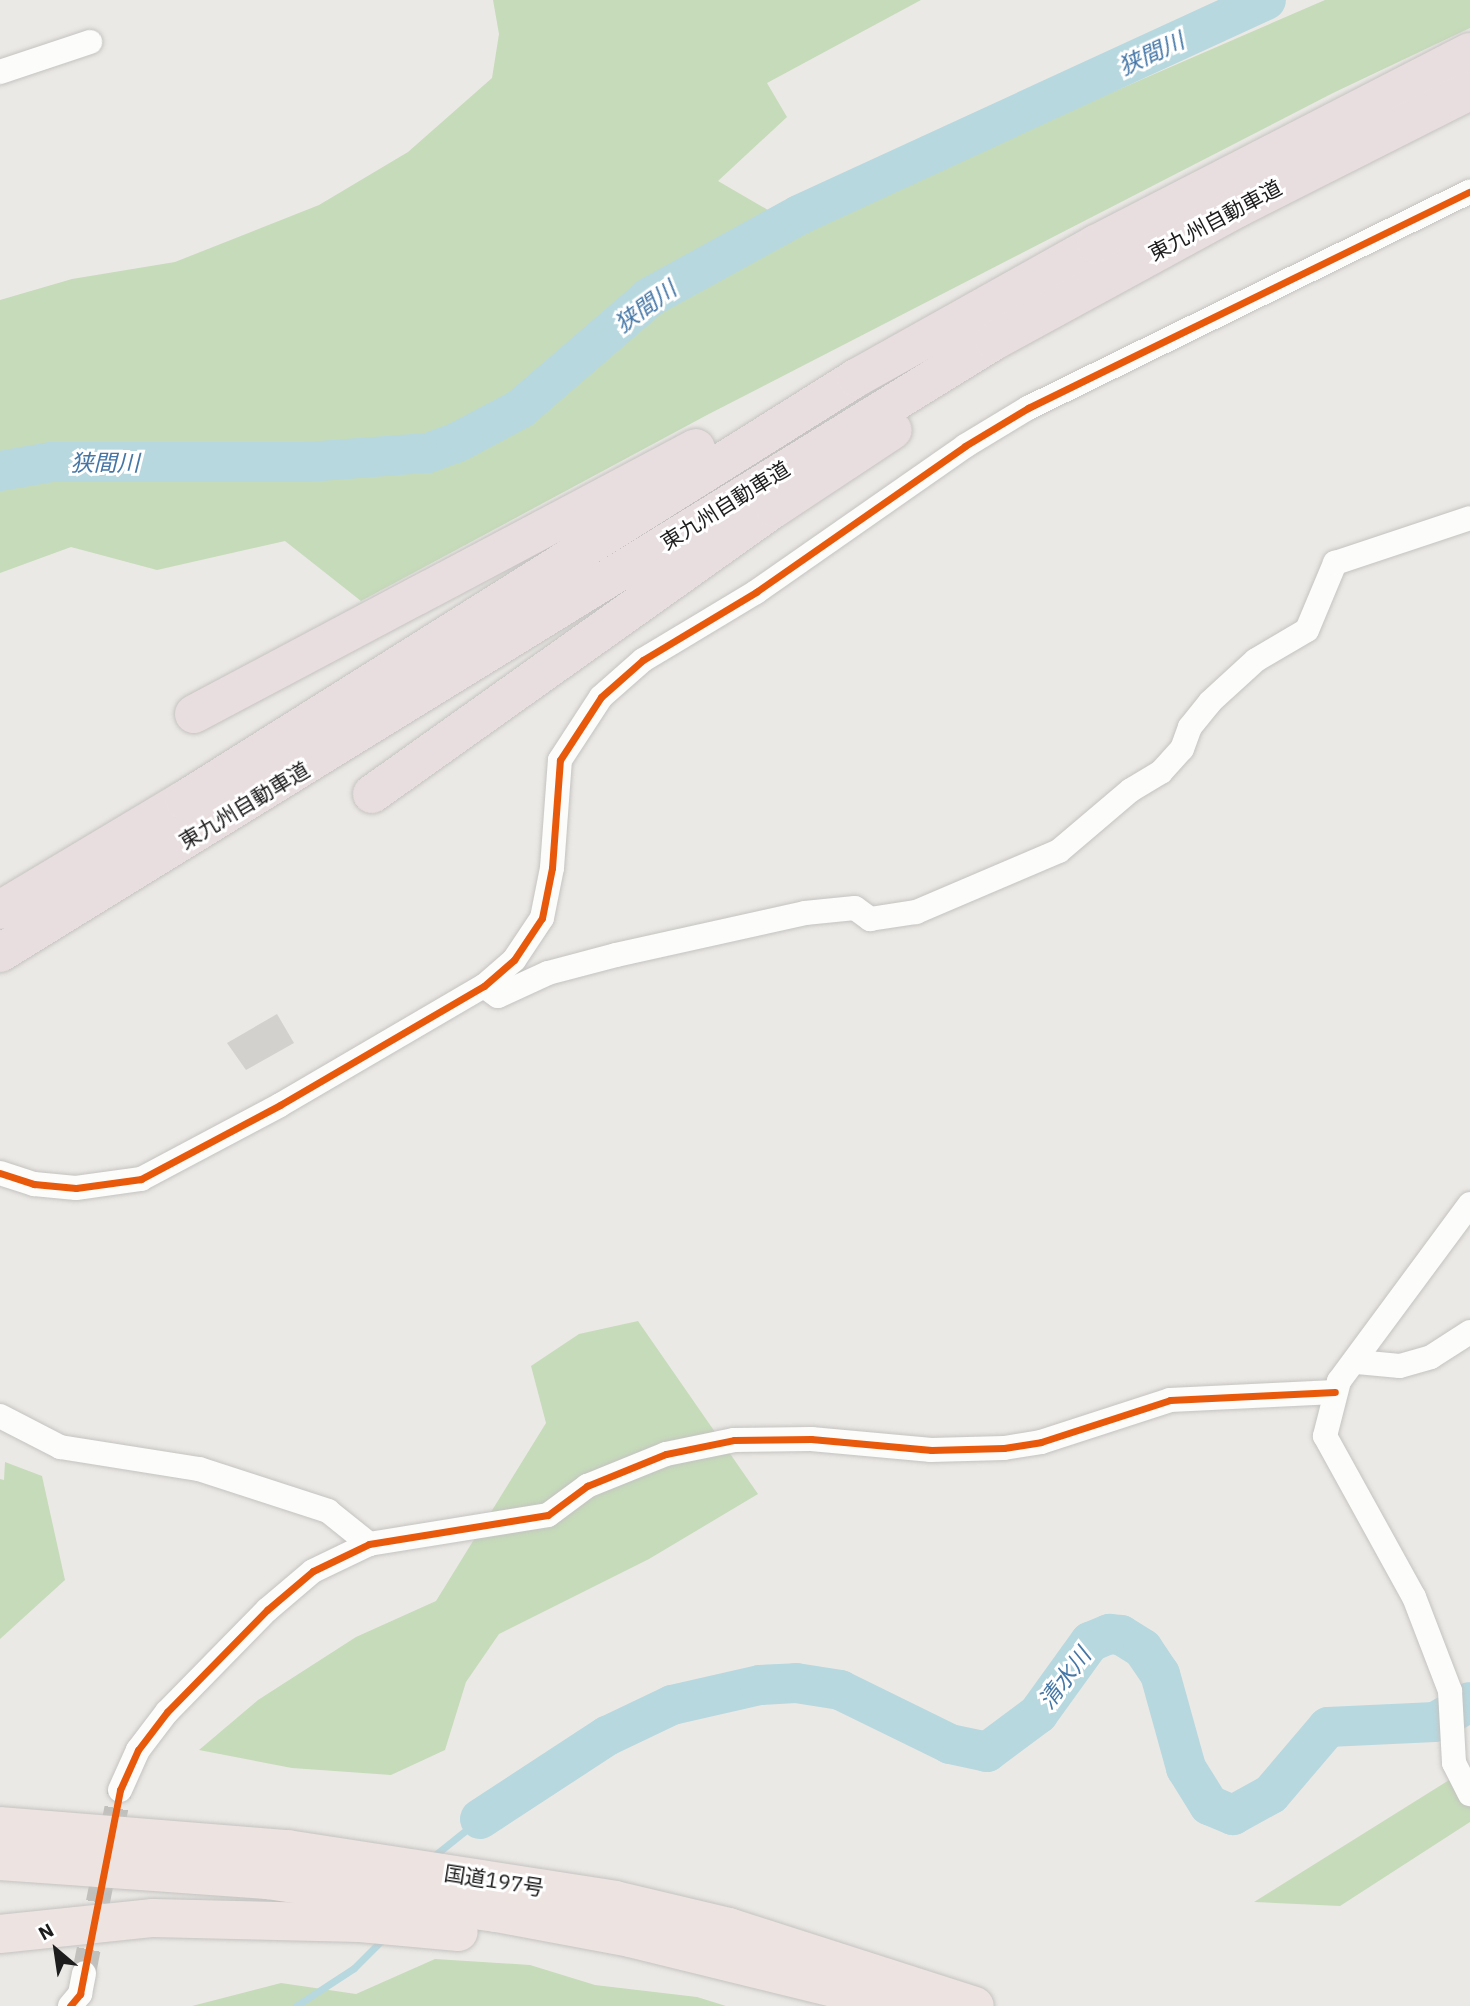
<!DOCTYPE html>
<html>
<head>
<meta charset="utf-8">
<style>
  body { margin:0 }
  #map { position:relative; width:1470px; height:2006px; overflow:hidden; background:#ebe9e5; font-family:"IBM Plex Sans","Noto Sans JP",sans-serif }
  div>[style] { position:absolute }
  .forest>* { inset:0; background:#c6dbba }
  .stream>* { height:7px; margin:-3.5px; padding:0 3.5px; transform-origin:3.5px; border-radius:3.5px; background:#b7d8df }
  .river>* { height:40px; margin:-20px; padding:0 20px; transform-origin:20px; border-radius:20px; background:#b7d8df }
  .building>* { inset:0; background:#d3d1ce }
  .minor-tunnel>* { height:24px; margin-top:-12px; transform-origin:0; background:repeating-linear-gradient(90deg,#c2c0bd 0 24px,transparent 0 36px) }
  .roads { filter:drop-shadow(0 0 2px #c4c3c1) drop-shadow(0 0 2px #c4c3c1) }
  .minor>* { height:24px; margin:-12px; padding:0 12px; transform-origin:12px; border-radius:12px; background:#fcfcfb }
  .trunk>* { height:38px; margin:-19px; padding:0 19px; transform-origin:19px; border-radius:19px; background:#ede4e1 }
  .motorway>* { height:38px; margin:-19px; padding:0 19px; transform-origin:19px; border-radius:19px; background:#e9dedf }
  .cycleway>* { height:7px; margin:-3.5px; padding:0 3.5px; transform-origin:3.5px; border-radius:3.5px; background:#e8590c }
  span { translate:-50% -50%; white-space:nowrap; text-align:center; line-height:1.15; -webkit-text-stroke:6px #fff; paint-order:stroke }
  .street-label { font-size:21px; color:#1d1d1d }
  .water-label { font-size:23px; color:#4476a6; font-style:italic }
  .north { position:absolute; left:21px; top:1915px; width:70px; height:70px; -webkit-text-stroke:5px #fff; paint-order:stroke; rotate:331deg; font-size:19px; font-weight:700; line-height:28px; text-align:center; color:#1d1d1d }
  .north::after { content:''; display:block; margin:auto; width:24px; height:32px; background:#1d1d1d; clip-path:polygon(50% 0,100% 100%,50% 72%,0 100%) }
</style>
</head>
<body>
<div id="map">
  <div class="forest">
    <i style="clip-path:polygon(493px 0,921px 0,767px 83px,787px 117px,718px 181px,799px 228px,1325px 0,1470px 0,1470px 28px,1333px 93px,707px 415px,361px 601px,285px 541px,157px 570px,71px 547px,0 573px,0 300px,72px 279px,175px 262px,319px 205px,408px 152px,492px 78px,499px 34px)"></i>
    <i style="clip-path:polygon(638px 1321px,758px 1494px,649px 1559px,499px 1634px,466px 1682px,445px 1750px,391px 1775px,292px 1768px,199px 1750px,258px 1700px,356px 1637px,436px 1601px,546px 1423px,531px 1366px,579px 1334px)"></i>
    <i style="clip-path:polygon(5px 1462px,42px 1476px,65px 1580px,0 1639px,0 1479px,4px 1480px)"></i>
    <i style="clip-path:polygon(1470px 1767px,1470px 1822px,1340px 1906px,1254px 1902px)"></i>
    <i style="clip-path:polygon(435px 1959px,530px 1965px,595px 1985px,697px 1997px,726px 2006px,192px 2006px,281px 1983px,356px 1994px)"></i>
  </div>
  <div class="stream">
    <i style="left:430px;top:1859px;width:64px;rotate:-38.7deg"></i>
    <i style="left:296px;top:2006px;width:69px;rotate:-33.2deg"></i>
    <i style="left:354px;top:1968px;width:41px;rotate:-45deg"></i>
  </div>
  <div class="river">
    <i style="left:0;top:471px;width:52px;rotate:-10deg"></i>
    <i style="left:51px;top:462px;width:256px"></i>
    <i style="left:307px;top:462px;width:121px;rotate:-4.3deg"></i>
    <i style="left:428px;top:453px;width:30px;rotate:-20deg"></i>
    <i style="left:456px;top:443px;width:72px;rotate:-28deg"></i>
    <i style="left:520px;top:409px;width:172px;rotate:-40.7deg"></i>
    <i style="left:650px;top:297px;width:170px;rotate:-28.8deg"></i>
    <i style="left:799px;top:215px;width:514px;rotate:-24.72deg"></i>
    <i style="left:480px;top:1819px;width:152px;rotate:-33.2deg"></i>
    <i style="left:607px;top:1736px;width:72px;rotate:-25.5deg"></i>
    <i style="left:672px;top:1705px;width:90px;rotate:-12.8deg"></i>
    <i style="left:760px;top:1685px;width:36px;rotate:-3deg"></i>
    <i style="left:796px;top:1683px;width:45px;rotate:9deg"></i>
    <i style="left:840px;top:1690px;width:123px;rotate:26.1deg"></i>
    <i style="left:950px;top:1744px;width:38px;rotate:12deg"></i>
    <i style="left:987px;top:1752px;width:64px;rotate:-36.7deg"></i>
    <i style="left:1038px;top:1714px;width:89px;rotate:-54.2deg"></i>
    <i style="left:1090px;top:1642px;width:21px;rotate:-23deg"></i>
    <i style="left:1109px;top:1634px;width:12px;rotate:5deg"></i>
    <i style="left:1121px;top:1635px;width:26px;rotate:32deg"></i>
    <i style="left:1143px;top:1649px;width:30px;rotate:56deg"></i>
    <i style="left:1160px;top:1674px;width:98px;rotate:74.5deg"></i>
    <i style="left:1186px;top:1768px;width:44px;rotate:58.1deg"></i>
    <i style="left:1209px;top:1805px;width:26px;rotate:23deg"></i>
    <i style="left:1233px;top:1815px;width:43px;rotate:-28.9deg"></i>
    <i style="left:1271px;top:1794px;width:88px;rotate:-49.6deg"></i>
    <i style="left:1328px;top:1727px;width:107px;rotate:-2.7deg"></i>
    <i style="left:1435px;top:1722px;width:40px;rotate:-29.7deg"></i>
  </div>
  <div class="building">
    <i style="clip-path:polygon(277px 1014px,294px 1043px,246px 1070px,227px 1043px)"></i>
  </div>
  <div class="minor-tunnel">
    <i style="left:84px;top:1973px;width:187px;rotate:-78.9deg"></i>
  </div>
  <div class="roads">
    <div class="minor">
      <i style="left:0;top:72px;width:95px;rotate:-18.4deg"></i>
      <i style="left:484px;top:986px;width:17px;rotate:36deg"></i>
      <i style="left:498px;top:996px;width:55px;rotate:-24.7deg"></i>
      <i style="left:548px;top:973px;width:70px;rotate:-14.8deg"></i>
      <i style="left:616px;top:955px;width:194px;rotate:-12.5deg"></i>
      <i style="left:805px;top:913px;width:50px;rotate:-5.7deg"></i>
      <i style="left:855px;top:908px;width:19px;rotate:36deg"></i>
      <i style="left:870px;top:919px;width:47px;rotate:-8.7deg"></i>
      <i style="left:916px;top:912px;width:155px;rotate:-23.1deg"></i>
      <i style="left:1059px;top:851px;width:94px;rotate:-40.3deg"></i>
      <i style="left:1131px;top:790px;width:35px;rotate:-31deg"></i>
      <i style="left:1161px;top:772px;width:31px;rotate:-48deg"></i>
      <i style="left:1182px;top:749px;width:23px;rotate:-70deg"></i>
      <i style="left:1190px;top:727px;width:32px;rotate:-51deg"></i>
      <i style="left:1210px;top:702px;width:62px;rotate:-42.4deg"></i>
      <i style="left:1256px;top:660px;width:59px;rotate:-30.5deg"></i>
      <i style="left:1307px;top:630px;width:73px;rotate:-67.3deg"></i>
      <i style="left:1335px;top:563px;width:142px;rotate:-18.4deg"></i>
      <i style="left:0;top:1173px;width:36px;rotate:18deg"></i>
      <i style="left:34px;top:1184px;width:42px;rotate:5.4deg"></i>
      <i style="left:76px;top:1188px;width:66px;rotate:-7.9deg"></i>
      <i style="left:141px;top:1179px;width:157px;rotate:-28deg"></i>
      <i style="left:280px;top:1105px;width:236px;rotate:-30.3deg"></i>
      <i style="left:484px;top:986px;width:40px;rotate:-41deg"></i>
      <i style="left:514px;top:960px;width:50px;rotate:-56.3deg"></i>
      <i style="left:542px;top:918px;width:51px;rotate:-78.7deg"></i>
      <i style="left:552px;top:868px;width:108px;rotate:-85.8deg"></i>
      <i style="left:560px;top:760px;width:75px;rotate:-56.9deg"></i>
      <i style="left:601px;top:697px;width:56px;rotate:-41.4deg"></i>
      <i style="left:643px;top:660px;width:132px;rotate:-31deg"></i>
      <i style="left:756px;top:592px;width:255px;rotate:-34.9deg"></i>
      <i style="left:965px;top:446px;width:74px;rotate:-31.1deg"></i>
      <i style="left:1028px;top:408px;width:492px;rotate:-26.1deg"></i>
      <i style="left:1470px;top:1204px;width:220px;rotate:126.5deg"></i>
      <i style="left:1339px;top:1381px;width:57px;rotate:104.3deg"></i>
      <i style="left:1325px;top:1436px;width:184px;rotate:61.1deg"></i>
      <i style="left:1414px;top:1597px;width:101px;rotate:69deg"></i>
      <i style="left:1450px;top:1691px;width:72px;rotate:86.8deg"></i>
      <i style="left:1454px;top:1763px;width:35px;rotate:63deg"></i>
      <i style="left:1357px;top:1362px;width:43px;rotate:5.3deg"></i>
      <i style="left:1400px;top:1366px;width:32px;rotate:-16deg"></i>
      <i style="left:1431px;top:1357px;width:46px;rotate:-32.7deg"></i>
      <i style="left:0;top:1416px;width:68px;rotate:27.3deg"></i>
      <i style="left:60px;top:1447px;width:141px;rotate:9deg"></i>
      <i style="left:199px;top:1469px;width:136px;rotate:18deg"></i>
      <i style="left:328px;top:1511px;width:53px;rotate:38.8deg"></i>
      <i style="left:120px;top:1790px;width:44px;rotate:-65.8deg"></i>
      <i style="left:138px;top:1750px;width:48px;rotate:-52.7deg"></i>
      <i style="left:167px;top:1712px;width:143px;rotate:-45.6deg"></i>
      <i style="left:267px;top:1610px;width:60px;rotate:-40.3deg"></i>
      <i style="left:313px;top:1571px;width:62px;rotate:-25.7deg"></i>
      <i style="left:369px;top:1544px;width:181px;rotate:-9.2deg"></i>
      <i style="left:548px;top:1515px;width:49px;rotate:-36.6deg"></i>
      <i style="left:587px;top:1486px;width:85px;rotate:-22.1deg"></i>
      <i style="left:666px;top:1454px;width:69px;rotate:-11.6deg"></i>
      <i style="left:734px;top:1440px;width:77px;rotate:-0.7deg"></i>
      <i style="left:811px;top:1439px;width:121px;rotate:5.2deg"></i>
      <i style="left:931px;top:1450px;width:73px;rotate:-1.6deg"></i>
      <i style="left:1004px;top:1448px;width:37px;rotate:-9deg"></i>
      <i style="left:1041px;top:1442px;width:136px;rotate:-18deg"></i>
      <i style="left:1170px;top:1400px;width:165px;rotate:-2.8deg"></i>
      <i style="left:70px;top:2006px;width:16px;rotate:-50deg"></i>
      <i style="left:80px;top:1994px;width:21px;rotate:-79deg"></i>
    </div>
    <div class="trunk">
      <i style="left:0;top:1826px;width:288px;rotate:4.6deg"></i>
      <i style="left:287px;top:1849px;width:332px;rotate:8.8deg"></i>
      <i style="left:615px;top:1900px;width:117px;rotate:13.3deg"></i>
      <i style="left:729px;top:1927px;width:258px;rotate:17.8deg"></i>
      <i style="left:0;top:1861px;width:268px;rotate:4.1deg"></i>
      <i style="left:267px;top:1880px;width:232px;rotate:8.2deg"></i>
      <i style="left:497px;top:1913px;width:135px;rotate:10.6deg"></i>
      <i style="left:630px;top:1938px;width:276px;rotate:13.8deg"></i>
      <i style="left:0;top:1934px;width:154px;rotate:-6deg"></i>
      <i style="left:153px;top:1918px;width:207px;rotate:1.4deg"></i>
      <i style="left:360px;top:1923px;width:99px;rotate:5.2deg"></i>
    </div>
    <div class="motorway">
      <i style="left:194px;top:714px;width:568px;rotate:-27.92deg"></i>
      <i style="left:372px;top:794px;width:494px;rotate:-35.4deg"></i>
      <i style="left:775px;top:508px;width:141px;rotate:-33.5deg"></i>
      <i style="left:0;top:910px;width:214px;rotate:-30.9deg"></i>
      <i style="left:184px;top:800px;width:794px;rotate:-32.13deg"></i>
      <i style="left:856px;top:378px;width:275px;rotate:-29.2deg"></i>
      <i style="left:1096px;top:244px;width:420px;rotate:-27.2deg"></i>
      <i style="left:0;top:953px;width:1167px;rotate:-31.62deg"></i>
      <i style="left:994px;top:341px;width:278px;rotate:-28.6deg"></i>
      <i style="left:1238px;top:208px;width:260px;rotate:-26.8deg"></i>
    </div>
  </div>
  <div class="cycleway">
    <i style="left:0;top:1173px;width:36px;rotate:18deg"></i>
    <i style="left:34px;top:1184px;width:42px;rotate:5.4deg"></i>
    <i style="left:76px;top:1188px;width:66px;rotate:-7.9deg"></i>
    <i style="left:141px;top:1179px;width:157px;rotate:-28deg"></i>
    <i style="left:280px;top:1105px;width:236px;rotate:-30.3deg"></i>
    <i style="left:484px;top:986px;width:40px;rotate:-41deg"></i>
    <i style="left:514px;top:960px;width:50px;rotate:-56.3deg"></i>
    <i style="left:542px;top:918px;width:51px;rotate:-78.7deg"></i>
    <i style="left:552px;top:868px;width:108px;rotate:-85.8deg"></i>
    <i style="left:560px;top:760px;width:75px;rotate:-56.9deg"></i>
    <i style="left:601px;top:697px;width:56px;rotate:-41.4deg"></i>
    <i style="left:643px;top:660px;width:132px;rotate:-31deg"></i>
    <i style="left:756px;top:592px;width:255px;rotate:-34.9deg"></i>
    <i style="left:965px;top:446px;width:74px;rotate:-31.1deg"></i>
    <i style="left:1028px;top:408px;width:492px;rotate:-26.1deg"></i>
    <i style="left:70px;top:2006px;width:16px;rotate:-50deg"></i>
    <i style="left:80px;top:1994px;width:208px;rotate:-78.9deg"></i>
    <i style="left:120px;top:1790px;width:44px;rotate:-65.8deg"></i>
    <i style="left:138px;top:1750px;width:48px;rotate:-52.7deg"></i>
    <i style="left:167px;top:1712px;width:143px;rotate:-45.6deg"></i>
    <i style="left:267px;top:1610px;width:60px;rotate:-40.3deg"></i>
    <i style="left:313px;top:1571px;width:62px;rotate:-25.7deg"></i>
    <i style="left:369px;top:1544px;width:181px;rotate:-9.2deg"></i>
    <i style="left:548px;top:1515px;width:49px;rotate:-36.6deg"></i>
    <i style="left:587px;top:1486px;width:85px;rotate:-22.1deg"></i>
    <i style="left:666px;top:1454px;width:69px;rotate:-11.6deg"></i>
    <i style="left:734px;top:1440px;width:77px;rotate:-0.7deg"></i>
    <i style="left:811px;top:1439px;width:121px;rotate:5.2deg"></i>
    <i style="left:931px;top:1450px;width:73px;rotate:-1.6deg"></i>
    <i style="left:1004px;top:1448px;width:37px;rotate:-9deg"></i>
    <i style="left:1041px;top:1442px;width:136px;rotate:-18deg"></i>
    <i style="left:1170px;top:1400px;width:165px;rotate:-2.8deg"></i>
  </div>
  <div class="street-label">
    <span style="left:1215px;top:220px;rotate:-28deg">東九州自動車道</span>
    <span style="left:725px;top:505px;rotate:-32deg">東九州自動車道</span>
    <span style="left:244px;top:805px;rotate:-31deg">東九州自動車道</span>
    <span style="left:494px;top:1880px;rotate:9deg">国道197号</span>
  </div>
  <div class="water-label">
    <span style="left:1151px;top:53px;rotate:-25deg">狭間川</span>
    <span style="left:645px;top:306px;rotate:-36deg">狭間川</span>
    <span style="left:105px;top:462px">狭間川</span>
    <span style="left:1064px;top:1678px;rotate:-53deg">清水川</span>
  </div>
  <div class="north">N</div>
</div>
</body>
</html>
